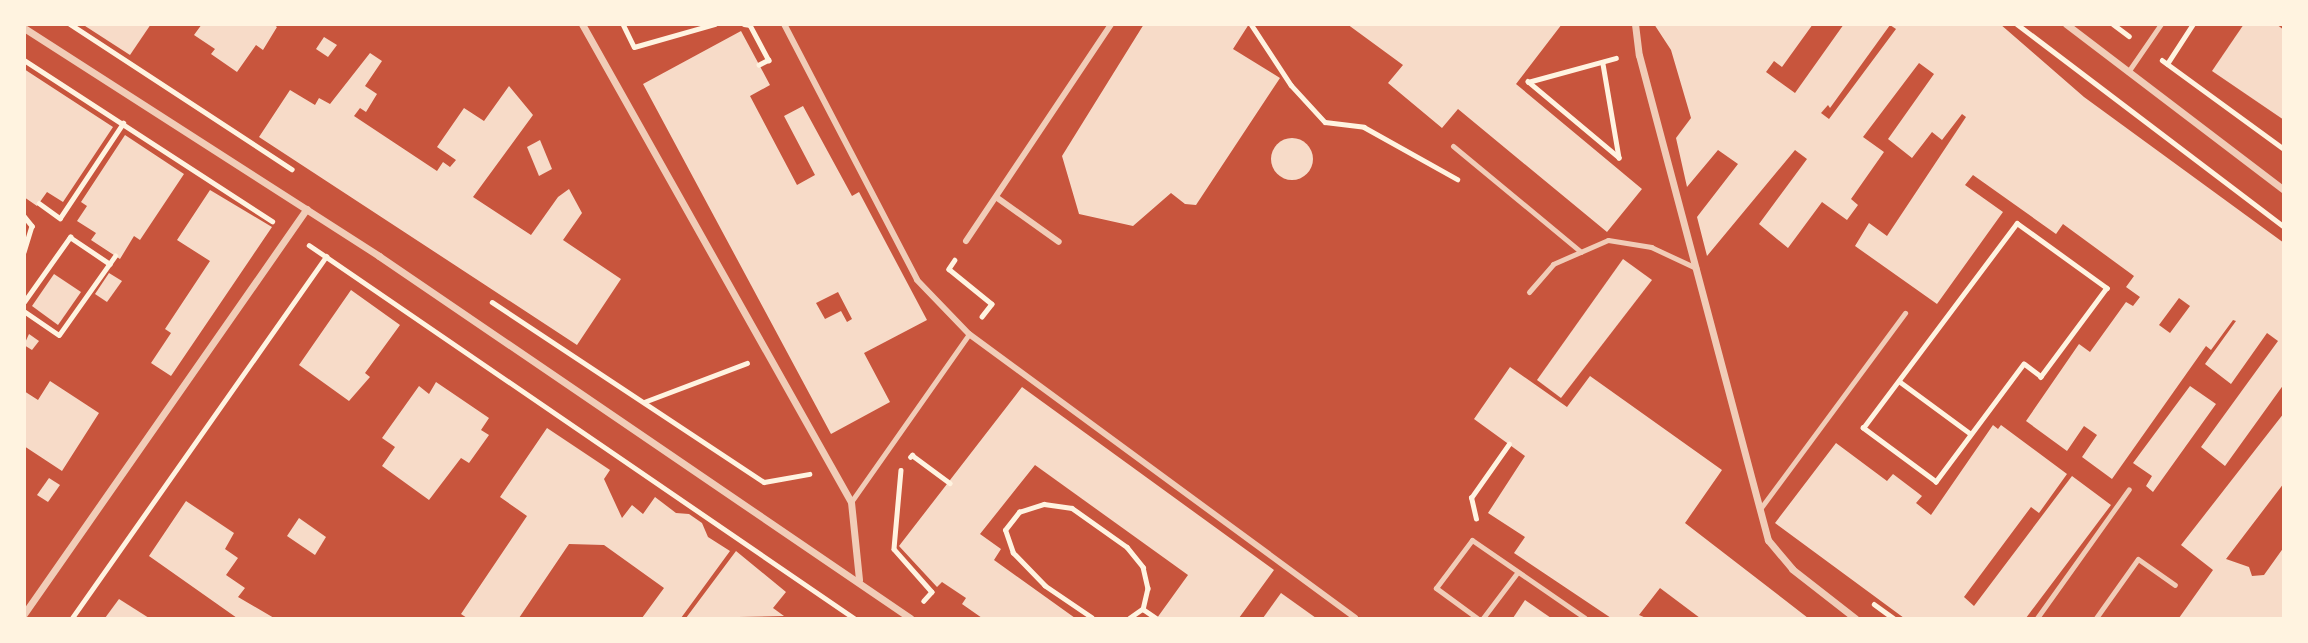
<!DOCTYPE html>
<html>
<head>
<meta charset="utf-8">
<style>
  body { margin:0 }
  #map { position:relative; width:2308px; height:643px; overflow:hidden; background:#c8553d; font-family:"Noto Sans",sans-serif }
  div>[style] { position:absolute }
  .building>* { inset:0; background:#f7dbc8 }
  .round { border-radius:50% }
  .path>* { height:4.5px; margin:-2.25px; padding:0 2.25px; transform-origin:2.25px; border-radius:2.25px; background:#fff3e0 }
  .service>* { height:5px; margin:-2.5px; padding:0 2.5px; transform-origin:2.5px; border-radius:2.5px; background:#f1ccb7 }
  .pedestrian>* { height:6px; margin:-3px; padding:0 3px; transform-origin:3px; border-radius:3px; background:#f1ccb7 }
  .minor>* { height:7px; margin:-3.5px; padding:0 3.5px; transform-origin:3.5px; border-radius:3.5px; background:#f1ccb7 }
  span { translate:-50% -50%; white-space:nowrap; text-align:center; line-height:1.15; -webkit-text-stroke:5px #fff3e0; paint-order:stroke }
  .frame { position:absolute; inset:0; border:26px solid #fff3e0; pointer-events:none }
</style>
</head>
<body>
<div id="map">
  <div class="building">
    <i style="clip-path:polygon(82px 24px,151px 24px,130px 55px)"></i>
    <i style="clip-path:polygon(202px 24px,273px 24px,277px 27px,263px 50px,256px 45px,237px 72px,211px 54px,215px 49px,194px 35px)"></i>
    <i style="clip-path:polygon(1144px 24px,1249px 24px,1233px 49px,1280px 78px,1196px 205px,1185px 204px,1171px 193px,1133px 226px,1079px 214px,1062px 156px)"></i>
    <i style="clip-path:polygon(1347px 24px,1562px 24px,1516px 84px,1642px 189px,1607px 232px,1458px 109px,1442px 128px,1388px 83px,1403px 65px)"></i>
    <i style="clip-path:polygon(evenodd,1654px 24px,1813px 24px,1782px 67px,1774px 61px,1766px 72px,1795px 93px,1844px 24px,2000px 24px,2084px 97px,2284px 243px,2284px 384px,2225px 466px,2201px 447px,2278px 341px,2267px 333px,2231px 384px,2205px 364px,2236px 321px,2233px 320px,2211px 350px,2206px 346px,2112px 479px,2082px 457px,2097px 435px,2084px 426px,2067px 451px,2026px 421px,2079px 344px,2090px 352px,2126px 302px,2133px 306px,2140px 297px,2126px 287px,2134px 276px,2063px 224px,2056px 234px,1973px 175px,1965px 185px,2003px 212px,1937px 304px,1855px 246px,1869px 223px,1887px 236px,1966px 117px,1962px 114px,1942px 140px,1932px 132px,1912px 158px,1888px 139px,1934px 74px,1919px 63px,1863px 137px,1884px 152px,1851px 199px,1858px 205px,1847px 220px,1822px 202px,1788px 248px,1759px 224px,1807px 159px,1795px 150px,1707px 256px,1697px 217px,1738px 164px,1718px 150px,1687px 187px,1676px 138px,1691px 118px,1671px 50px,1654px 24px,1890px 25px,1896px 29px,1829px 119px,1821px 113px,1828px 105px,1830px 108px,1890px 25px,1654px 24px,2179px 298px,2190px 306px,2170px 333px,2159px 325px,2179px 298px)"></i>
    <i style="clip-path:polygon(2244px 24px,2276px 24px,2284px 30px,2284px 120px,2212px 71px)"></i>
    <i style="clip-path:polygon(evenodd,741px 31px,770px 85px,750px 96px,797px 185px,815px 175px,784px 116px,803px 106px,852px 196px,859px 192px,927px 320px,864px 353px,890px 402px,831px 434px,643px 84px,741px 31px,838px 292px,852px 319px,847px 322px,841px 311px,825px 319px,816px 303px,838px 292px)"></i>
    <i style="clip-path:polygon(324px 37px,337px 45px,328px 57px,316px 49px)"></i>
    <i style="clip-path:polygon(370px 53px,382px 61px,365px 86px,377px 94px,366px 112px,360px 108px,354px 116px,437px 171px,443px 162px,450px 167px,456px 160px,437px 147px,464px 108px,484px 121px,509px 86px,533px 115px,473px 197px,531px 235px,558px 197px,569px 189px,582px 213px,563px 240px,621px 279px,577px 345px,259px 137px,290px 90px,315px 105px,319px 98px,330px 104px)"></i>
    <i style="clip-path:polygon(24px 69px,113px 127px,63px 202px,47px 192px,37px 206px,24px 197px)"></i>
    <i style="clip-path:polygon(125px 135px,184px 174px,140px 240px,134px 236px,120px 259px,91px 240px,96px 233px,77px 221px,87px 206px,81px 202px)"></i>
    <i class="round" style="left:1271px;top:138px;width:42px;height:42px"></i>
    <i style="clip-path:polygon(540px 140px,552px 169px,539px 176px,527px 147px)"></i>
    <i style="clip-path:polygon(210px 190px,272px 227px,171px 376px,151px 363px,171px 333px,165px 329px,210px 261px,177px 240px)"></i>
    <i style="clip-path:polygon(1623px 259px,1652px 280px,1561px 398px,1537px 380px)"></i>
    <i style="clip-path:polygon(109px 273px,122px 281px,107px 302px,95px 294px)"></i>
    <i style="clip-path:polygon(54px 274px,81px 292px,58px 325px,32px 306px)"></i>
    <i style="clip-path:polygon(351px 290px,400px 325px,365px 373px,370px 377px,349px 401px,299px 365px)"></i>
    <i style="clip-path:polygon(29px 334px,39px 341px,32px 350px,24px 345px)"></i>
    <i style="clip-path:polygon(1510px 367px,1567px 407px,1590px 376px,1722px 470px,1685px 523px,1808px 618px,1700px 618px,1660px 588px,1639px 615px,1646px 618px,1611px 618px,1514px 553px,1525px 537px,1488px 513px,1525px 456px,1474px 419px)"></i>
    <i style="clip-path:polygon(50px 381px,99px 413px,62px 471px,24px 446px,24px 391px,38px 400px)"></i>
    <i style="clip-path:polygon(436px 382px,489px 418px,481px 430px,489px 435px,469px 463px,461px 458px,429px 500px,382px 466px,395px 447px,382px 438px,419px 386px,429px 394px)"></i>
    <i style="clip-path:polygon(2190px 386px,2216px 404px,2153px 492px,2146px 486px,2152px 476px,2133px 463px)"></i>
    <i style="clip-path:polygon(1022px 387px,1274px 570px,1239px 618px,1157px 618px,1188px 575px,1035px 465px,980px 534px,1001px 549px,994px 560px,1075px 618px,982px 618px,962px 604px,966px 598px,942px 582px,937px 587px,899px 546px)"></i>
    <i style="clip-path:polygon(2284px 413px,2284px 483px,2226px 559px,2249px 567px,2252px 576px,2264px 575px,2284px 547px,2284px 618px,2179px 618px,2213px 570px,2181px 545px)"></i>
    <i style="clip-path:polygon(1993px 425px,1998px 429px,2001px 425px,2067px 474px,2039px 513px,2031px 507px,1964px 597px,1974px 606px,2072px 476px,2111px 505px,2026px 618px,1904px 618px,1775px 523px,1836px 443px,1887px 481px,1893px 474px,1922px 496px,1916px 503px,1931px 515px)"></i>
    <i style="clip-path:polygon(547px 428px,610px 470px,604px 479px,622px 518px,632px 505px,643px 514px,655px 497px,676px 513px,689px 514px,702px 523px,708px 537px,730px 551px,681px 618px,642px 618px,664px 588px,604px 545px,569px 544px,519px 618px,467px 618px,461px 614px,527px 516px,500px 497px)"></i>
    <i style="clip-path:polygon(49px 478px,60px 485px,48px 502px,37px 495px)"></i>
    <i style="clip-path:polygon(186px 501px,234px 533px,225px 549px,238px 558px,226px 575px,245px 588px,238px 597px,274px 618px,237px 618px,149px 556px)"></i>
    <i style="clip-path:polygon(299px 518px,326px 537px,315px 555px,287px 536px)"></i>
    <i style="clip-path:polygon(736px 551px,786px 592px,773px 608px,784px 616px,686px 618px)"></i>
    <i style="clip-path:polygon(1281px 593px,1316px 618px,1263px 618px)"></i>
    <i style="clip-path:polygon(119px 599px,149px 618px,105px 618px)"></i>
    <i style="clip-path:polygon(1525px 600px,1551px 618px,1513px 618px)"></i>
  </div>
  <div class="path">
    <i style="left:70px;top:24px;width:265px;rotate:33.2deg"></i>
    <i style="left:623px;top:24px;width:25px;rotate:64deg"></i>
    <i style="left:634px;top:47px;width:84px;rotate:-15.9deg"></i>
    <i style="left:744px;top:24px;width:6px;rotate:9deg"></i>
    <i style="left:750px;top:25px;width:40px;rotate:62deg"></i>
    <i style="left:769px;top:60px;width:11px;rotate:153deg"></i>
    <i style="left:1251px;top:24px;width:73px;rotate:56.7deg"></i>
    <i style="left:1291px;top:85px;width:50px;rotate:47.4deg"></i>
    <i style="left:1325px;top:122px;width:39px;rotate:7deg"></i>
    <i style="left:1364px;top:127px;width:107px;rotate:29.2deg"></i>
    <i style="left:2017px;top:24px;width:335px;rotate:37.2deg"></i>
    <i style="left:2113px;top:24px;width:20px;rotate:37deg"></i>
    <i style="left:24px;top:60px;width:296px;rotate:33deg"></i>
    <i style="left:2162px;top:60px;width:151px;rotate:36.1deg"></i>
    <i style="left:1603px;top:64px;width:95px;rotate:80.3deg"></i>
    <i style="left:1619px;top:158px;width:119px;rotate:-140.1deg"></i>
    <i style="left:1528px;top:82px;width:91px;rotate:-15.3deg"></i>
    <i style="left:2167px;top:64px;width:48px;rotate:-57deg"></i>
    <i style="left:39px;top:203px;width:26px;rotate:36deg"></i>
    <i style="left:60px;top:218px;width:114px;rotate:-56.4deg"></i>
    <i style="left:24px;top:216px;width:13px;rotate:51deg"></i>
    <i style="left:32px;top:226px;width:27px;rotate:107deg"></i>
    <i style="left:2017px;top:223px;width:111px;rotate:35.8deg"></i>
    <i style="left:2107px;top:288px;width:111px;rotate:126.6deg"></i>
    <i style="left:2041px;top:377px;width:21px;rotate:-143deg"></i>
    <i style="left:2024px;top:364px;width:147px;rotate:126.7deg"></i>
    <i style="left:1936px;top:482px;width:91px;rotate:-143.5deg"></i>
    <i style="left:1863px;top:428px;width:256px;rotate:-53.1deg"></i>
    <i style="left:309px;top:245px;width:660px;rotate:34.39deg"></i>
    <i style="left:955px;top:260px;width:11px;rotate:124deg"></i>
    <i style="left:949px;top:269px;width:55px;rotate:39.1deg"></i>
    <i style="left:992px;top:304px;width:16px;rotate:128deg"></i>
    <i style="left:24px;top:302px;width:80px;rotate:-54.7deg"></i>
    <i style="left:70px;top:237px;width:48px;rotate:34deg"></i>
    <i style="left:492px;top:302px;width:326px;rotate:33.5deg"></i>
    <i style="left:764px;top:482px;width:46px;rotate:-10.1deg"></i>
    <i style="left:24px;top:311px;width:42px;rotate:34.4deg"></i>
    <i style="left:59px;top:335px;width:97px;rotate:-54.7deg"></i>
    <i style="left:1899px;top:381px;width:89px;rotate:36.4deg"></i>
    <i style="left:644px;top:402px;width:110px;rotate:-20.7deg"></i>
    <i style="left:910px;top:457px;width:3px;rotate:-45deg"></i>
    <i style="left:912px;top:455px;width:47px;rotate:36.4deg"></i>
    <i style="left:901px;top:470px;width:79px;rotate:95.1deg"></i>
    <i style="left:894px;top:549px;width:57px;rotate:48.5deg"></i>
    <i style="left:932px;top:592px;width:12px;rotate:132deg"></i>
    <i style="left:1476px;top:519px;width:22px;rotate:-103deg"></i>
    <i style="left:1471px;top:498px;width:66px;rotate:-54.9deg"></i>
    <i style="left:1874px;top:604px;width:24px;rotate:36deg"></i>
    <i style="left:1143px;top:609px;width:16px;rotate:35deg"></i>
    <i style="left:72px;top:618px;width:442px;rotate:-54.9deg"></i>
    <i style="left:1092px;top:618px;width:57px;rotate:-145.8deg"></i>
    <i style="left:1045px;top:586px;width:46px;rotate:-134.1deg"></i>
    <i style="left:1013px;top:553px;width:24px;rotate:-109deg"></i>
    <i style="left:1005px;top:530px;width:23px;rotate:-52deg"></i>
    <i style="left:1019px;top:512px;width:26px;rotate:-18deg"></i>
    <i style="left:1044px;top:504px;width:28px;rotate:8deg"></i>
    <i style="left:1072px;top:508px;width:67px;rotate:35.3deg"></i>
    <i style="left:1127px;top:547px;width:26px;rotate:51deg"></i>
    <i style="left:1143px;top:567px;width:22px;rotate:77deg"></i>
    <i style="left:1148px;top:588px;width:22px;rotate:103deg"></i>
    <i style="left:1143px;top:609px;width:16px;rotate:145deg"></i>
  </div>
  <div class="service">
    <i style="left:2128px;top:72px;width:58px;rotate:-55.5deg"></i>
    <i style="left:1453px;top:146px;width:166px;rotate:39.6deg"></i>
    <i style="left:1529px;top:292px;width:37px;rotate:-49deg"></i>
    <i style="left:1553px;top:264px;width:60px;rotate:-23.6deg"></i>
    <i style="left:1608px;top:240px;width:44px;rotate:9.2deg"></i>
    <i style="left:1651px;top:247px;width:50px;rotate:25deg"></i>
    <i style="left:851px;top:502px;width:205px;rotate:-54.9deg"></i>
    <i style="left:1760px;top:509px;width:244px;rotate:-53.5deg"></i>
    <i style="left:1477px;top:618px;width:51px;rotate:-143.8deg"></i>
    <i style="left:1436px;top:588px;width:60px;rotate:-53.1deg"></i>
    <i style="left:1472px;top:540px;width:137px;rotate:34.6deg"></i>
    <i style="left:1483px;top:618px;width:56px;rotate:-52.9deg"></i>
    <i style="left:2037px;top:618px;width:158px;rotate:-54.5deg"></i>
    <i style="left:2096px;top:618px;width:72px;rotate:-54.6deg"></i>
    <i style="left:2138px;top:559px;width:45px;rotate:35.1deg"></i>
  </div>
  <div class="pedestrian">
    <i style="left:784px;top:24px;width:288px;rotate:62.5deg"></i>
    <i style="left:917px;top:280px;width:75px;rotate:46.1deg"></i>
    <i style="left:969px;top:334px;width:479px;rotate:36.3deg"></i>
    <i style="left:996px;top:197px;width:77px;rotate:35.5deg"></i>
    <i style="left:966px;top:241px;width:261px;rotate:-56.2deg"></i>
  </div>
  <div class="minor">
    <i style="left:582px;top:24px;width:548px;rotate:60.63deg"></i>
    <i style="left:851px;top:502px;width:78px;rotate:84.1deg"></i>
    <i style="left:1635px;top:24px;width:31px;rotate:83deg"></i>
    <i style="left:1639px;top:55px;width:502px;rotate:75.11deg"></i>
    <i style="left:1768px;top:540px;width:38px;rotate:50deg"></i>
    <i style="left:1792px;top:569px;width:80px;rotate:37.9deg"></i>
    <i style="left:2066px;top:24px;width:274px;rotate:37.3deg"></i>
    <i style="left:24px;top:28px;width:422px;rotate:32.7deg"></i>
    <i style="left:379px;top:256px;width:643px;rotate:34.28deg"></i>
    <i style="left:24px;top:614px;width:494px;rotate:-55.1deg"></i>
  </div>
  <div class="frame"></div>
</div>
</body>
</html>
